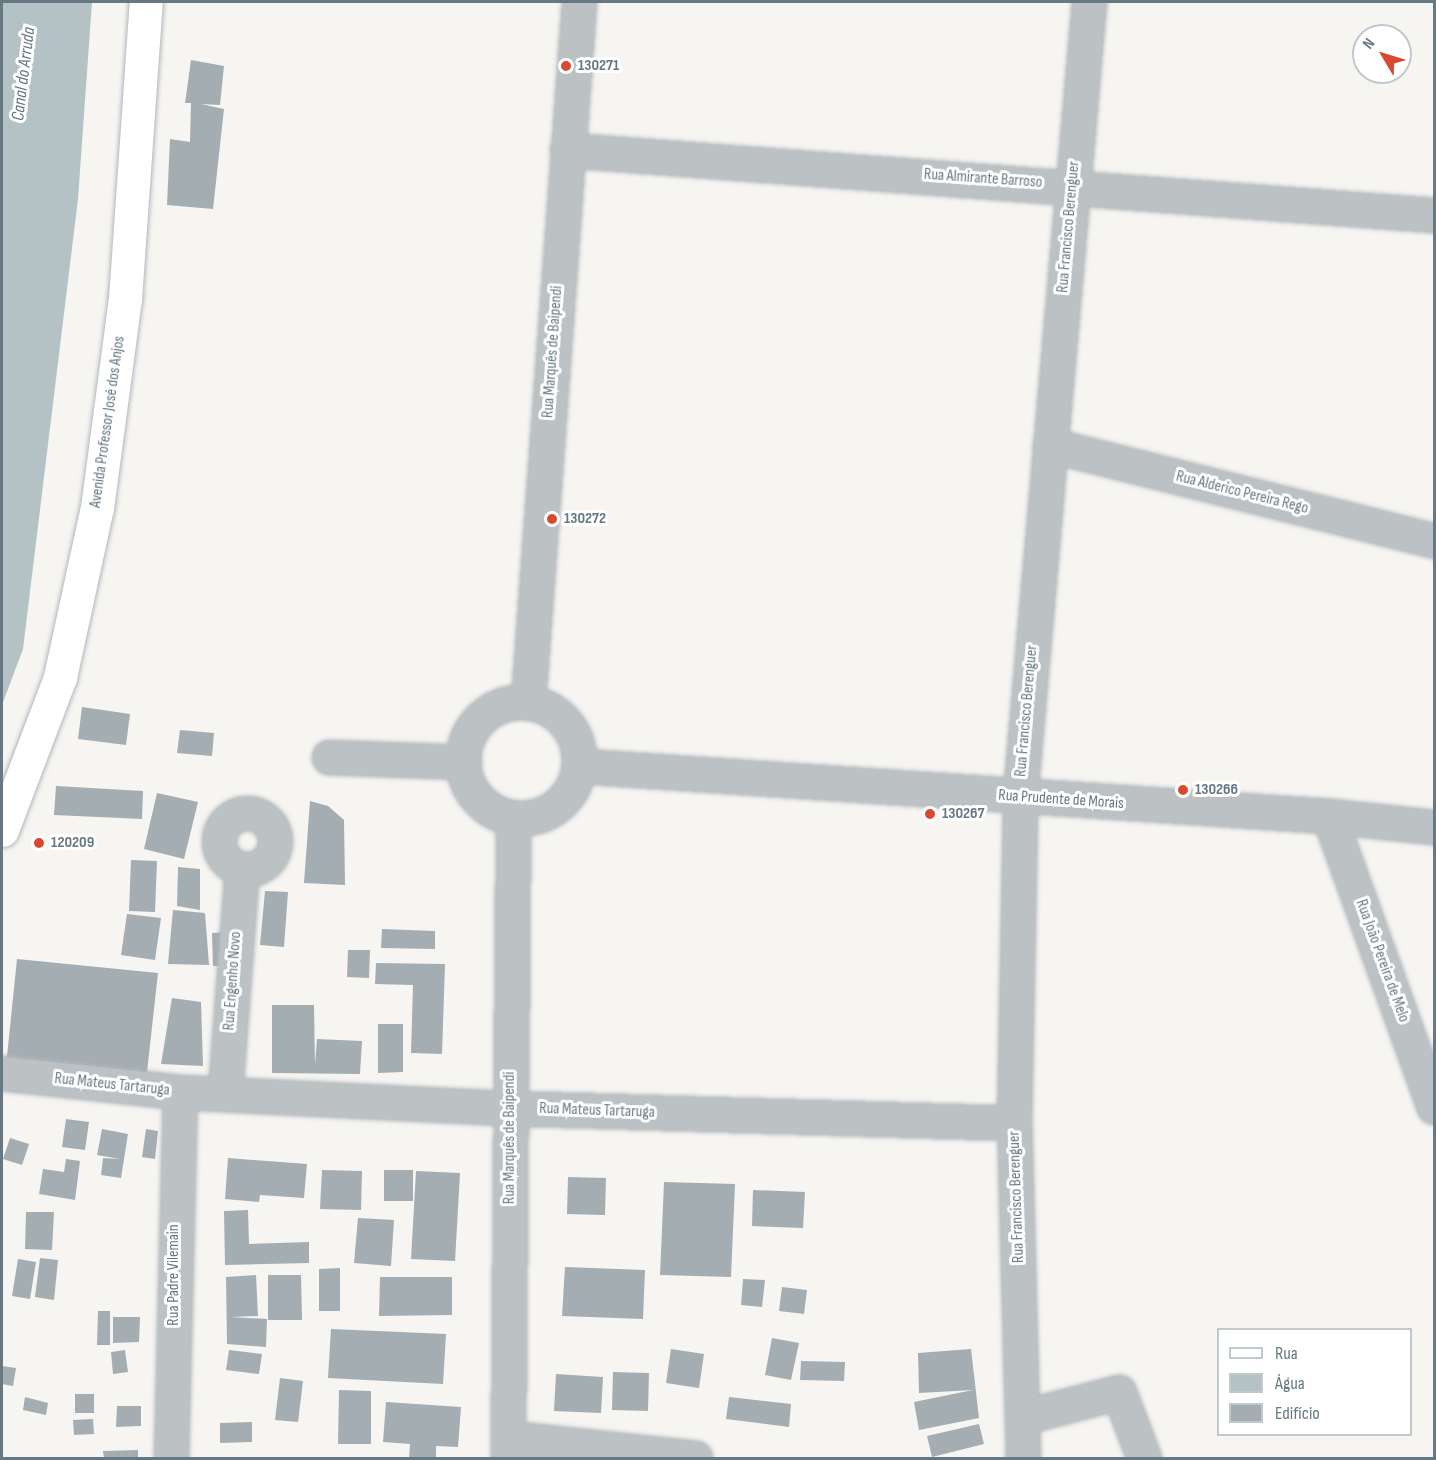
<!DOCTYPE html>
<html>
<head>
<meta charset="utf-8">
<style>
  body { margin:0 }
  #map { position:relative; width:1436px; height:1460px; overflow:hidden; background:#f6f5f2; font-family:"Sofia Sans Condensed",sans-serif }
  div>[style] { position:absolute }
  .water>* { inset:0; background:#b5c2c5 }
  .building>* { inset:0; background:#a4adb2 }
  .roads { filter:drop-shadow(0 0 2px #b1b7bb) drop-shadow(0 0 2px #b1b7bb) }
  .minor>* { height:33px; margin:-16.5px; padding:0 16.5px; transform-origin:16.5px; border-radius:16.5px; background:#bcc1c4 }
  .minor>.ring { margin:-16.5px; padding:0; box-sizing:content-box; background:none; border:33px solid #bcc1c4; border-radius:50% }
  .tertiary>* { height:33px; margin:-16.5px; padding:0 16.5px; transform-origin:16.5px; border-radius:16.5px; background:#bcc1c4 }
  .tertiary>.ring { margin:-16.5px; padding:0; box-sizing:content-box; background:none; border:33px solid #bcc1c4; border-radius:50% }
  .secondary>* { height:33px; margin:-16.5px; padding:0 16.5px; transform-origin:16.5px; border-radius:16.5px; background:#fff }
  .dots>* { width:16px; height:16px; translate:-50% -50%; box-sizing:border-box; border:3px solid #fff; border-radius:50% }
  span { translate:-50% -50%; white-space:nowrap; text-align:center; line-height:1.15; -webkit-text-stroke:6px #fff; paint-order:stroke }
  .poi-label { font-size:16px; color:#667882; font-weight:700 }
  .left { translate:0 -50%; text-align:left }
  .street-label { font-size:16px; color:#667882 }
  .water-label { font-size:18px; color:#63797f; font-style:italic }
  .frame { position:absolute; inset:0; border:3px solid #667882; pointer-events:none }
  .legend { position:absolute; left:1217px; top:1328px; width:195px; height:108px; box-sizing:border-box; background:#fff; border:2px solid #c2c9cd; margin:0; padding:8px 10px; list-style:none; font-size:18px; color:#667882 }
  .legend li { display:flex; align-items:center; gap:12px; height:30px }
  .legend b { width:30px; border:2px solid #c2c9cd }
  .north { position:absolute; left:1352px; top:24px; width:60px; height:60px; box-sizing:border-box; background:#fff; border:2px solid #c2c9cd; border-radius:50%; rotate:308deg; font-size:16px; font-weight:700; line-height:24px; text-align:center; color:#667882 }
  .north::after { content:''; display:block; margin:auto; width:21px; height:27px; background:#d84a30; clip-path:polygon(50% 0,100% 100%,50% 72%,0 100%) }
</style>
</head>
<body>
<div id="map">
  <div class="water">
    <i style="clip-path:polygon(3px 2px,92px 2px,78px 199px,23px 649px,2px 705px)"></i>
  </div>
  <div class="building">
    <i style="clip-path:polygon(191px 60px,224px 66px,220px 105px,201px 104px,224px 109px,213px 209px,167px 205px,170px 139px,190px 142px,191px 103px,185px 103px)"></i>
    <i style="clip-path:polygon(82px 707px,130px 714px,126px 745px,78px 739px)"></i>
    <i style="clip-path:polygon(180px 730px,214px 733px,212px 756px,177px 753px)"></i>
    <i style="clip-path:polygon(56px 786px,143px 791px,142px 819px,54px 815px)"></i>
    <i style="clip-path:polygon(157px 793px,198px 802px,184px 859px,144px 849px)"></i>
    <i style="clip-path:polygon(310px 801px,328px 806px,344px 820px,345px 885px,304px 883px)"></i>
    <i style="clip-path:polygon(131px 860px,157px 861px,155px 912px,129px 911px)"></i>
    <i style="clip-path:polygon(178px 867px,200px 869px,200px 910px,177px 906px)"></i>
    <i style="clip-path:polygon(265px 891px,288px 892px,284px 947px,260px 945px)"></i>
    <i style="clip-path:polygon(173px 910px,205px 913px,209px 965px,168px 964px)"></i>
    <i style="clip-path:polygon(127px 914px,161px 918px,155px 960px,121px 955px)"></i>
    <i style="clip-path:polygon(382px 929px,435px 931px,435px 949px,381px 948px)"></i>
    <i style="clip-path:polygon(227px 932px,228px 966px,213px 966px,212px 933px)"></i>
    <i style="clip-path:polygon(348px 950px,370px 950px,369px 978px,347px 977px)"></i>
    <i style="clip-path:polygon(17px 959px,158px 973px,146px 1081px,6px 1066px)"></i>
    <i style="clip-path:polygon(376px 963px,445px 964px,442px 1054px,411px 1053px,413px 985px,375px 984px)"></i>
    <i style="clip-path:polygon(172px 998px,201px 1002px,203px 1066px,161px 1064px)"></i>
    <i style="clip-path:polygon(272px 1005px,314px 1005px,315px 1065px,317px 1039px,362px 1041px,360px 1074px,272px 1073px)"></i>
    <i style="clip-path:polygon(378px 1024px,403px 1024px,403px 1072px,378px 1073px)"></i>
    <i style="clip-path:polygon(66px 1119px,89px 1122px,85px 1150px,62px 1147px)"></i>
    <i style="clip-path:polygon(102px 1129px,128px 1134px,121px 1178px,101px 1175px,103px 1158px,120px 1159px,97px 1155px)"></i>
    <i style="clip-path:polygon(146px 1129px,158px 1131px,155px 1159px,142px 1157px)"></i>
    <i style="clip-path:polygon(10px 1138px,29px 1144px,22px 1165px,3px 1159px)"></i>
    <i style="clip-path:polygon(228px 1158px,307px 1164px,304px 1198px,260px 1195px,259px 1202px,225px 1199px)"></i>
    <i style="clip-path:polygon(66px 1159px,80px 1161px,75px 1200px,39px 1194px,43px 1169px,64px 1172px)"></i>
    <i style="clip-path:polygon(322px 1170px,362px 1171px,361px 1210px,320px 1209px)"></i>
    <i style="clip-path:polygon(384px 1170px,413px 1170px,413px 1201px,384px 1201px)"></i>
    <i style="clip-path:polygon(416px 1171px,460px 1173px,455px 1261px,411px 1259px)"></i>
    <i style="clip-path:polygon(568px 1177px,606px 1178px,605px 1215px,567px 1214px)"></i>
    <i style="clip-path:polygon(664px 1182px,735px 1184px,731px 1277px,660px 1275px)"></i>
    <i style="clip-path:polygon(753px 1190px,805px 1192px,803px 1228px,752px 1226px)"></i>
    <i style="clip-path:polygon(248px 1210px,249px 1244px,309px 1242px,309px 1263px,225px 1265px,224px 1211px)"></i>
    <i style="clip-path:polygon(26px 1212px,54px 1212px,52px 1250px,25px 1249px)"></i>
    <i style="clip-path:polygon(358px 1218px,394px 1220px,391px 1266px,354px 1263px)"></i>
    <i style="clip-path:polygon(40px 1258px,58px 1260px,54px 1300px,35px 1297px)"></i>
    <i style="clip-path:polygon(18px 1259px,36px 1262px,30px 1299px,12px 1296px)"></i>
    <i style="clip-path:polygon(565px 1267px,645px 1270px,643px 1319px,562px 1316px)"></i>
    <i style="clip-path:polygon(340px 1268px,340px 1311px,319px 1311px,319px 1269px)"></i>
    <i style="clip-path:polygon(256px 1275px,258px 1316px,231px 1317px,267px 1319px,266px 1347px,227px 1344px,226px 1277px)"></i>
    <i style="clip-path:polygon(268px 1275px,301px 1275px,302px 1320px,268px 1320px)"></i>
    <i style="clip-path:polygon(380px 1277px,452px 1277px,452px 1315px,379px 1316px)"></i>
    <i style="clip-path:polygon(743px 1279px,765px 1280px,762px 1307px,741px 1305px)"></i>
    <i style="clip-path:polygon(782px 1287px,807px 1290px,804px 1314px,779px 1311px)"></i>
    <i style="clip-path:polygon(98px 1311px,110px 1311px,110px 1345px,97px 1345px)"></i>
    <i style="clip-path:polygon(113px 1317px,140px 1317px,139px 1342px,113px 1343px)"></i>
    <i style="clip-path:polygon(331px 1329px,446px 1334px,443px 1384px,328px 1378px)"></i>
    <i style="clip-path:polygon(772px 1338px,799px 1343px,791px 1380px,765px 1375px)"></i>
    <i style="clip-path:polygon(671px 1349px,704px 1354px,699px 1388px,666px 1383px)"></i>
    <i style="clip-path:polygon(971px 1349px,979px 1418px,919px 1430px,914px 1402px,973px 1390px,919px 1393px,918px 1353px)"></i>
    <i style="clip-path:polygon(125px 1350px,128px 1372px,113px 1374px,111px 1352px)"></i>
    <i style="clip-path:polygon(229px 1350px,262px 1354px,259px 1374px,226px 1370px)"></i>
    <i style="clip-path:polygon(801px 1361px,845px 1362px,844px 1381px,800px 1380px)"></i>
    <i style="clip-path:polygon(2px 1366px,16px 1368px,13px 1386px,2px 1384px)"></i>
    <i style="clip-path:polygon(613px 1372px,649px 1373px,648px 1411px,612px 1410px)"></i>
    <i style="clip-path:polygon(556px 1374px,603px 1377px,601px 1413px,554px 1411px)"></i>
    <i style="clip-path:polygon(280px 1378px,303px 1381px,298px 1422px,275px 1420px)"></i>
    <i style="clip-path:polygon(339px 1390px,371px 1391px,371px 1444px,338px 1444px)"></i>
    <i style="clip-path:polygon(75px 1394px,94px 1394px,94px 1413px,75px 1413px)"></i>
    <i style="clip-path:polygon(25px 1397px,48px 1403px,46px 1415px,23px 1410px)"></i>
    <i style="clip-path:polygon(729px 1397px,791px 1404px,789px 1427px,726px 1419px)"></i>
    <i style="clip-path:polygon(386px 1402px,461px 1407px,458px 1447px,436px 1446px,436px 1458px,409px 1458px,410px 1444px,383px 1442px)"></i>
    <i style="clip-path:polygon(117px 1406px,141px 1406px,141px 1426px,116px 1427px)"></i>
    <i style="clip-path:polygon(93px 1419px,94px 1434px,74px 1435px,73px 1420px)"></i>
    <i style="clip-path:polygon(252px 1422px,252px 1442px,220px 1443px,220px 1423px)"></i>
    <i style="clip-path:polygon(979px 1424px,984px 1444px,932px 1457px,927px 1436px)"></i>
    <i style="clip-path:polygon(138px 1450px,138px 1458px,104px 1458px,103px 1451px)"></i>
  </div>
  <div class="roads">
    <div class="minor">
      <i style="left:567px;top:150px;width:869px;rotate:4.29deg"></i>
      <i style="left:1050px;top:445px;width:396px;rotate:14deg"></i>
      <i style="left:329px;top:757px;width:135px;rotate:2.1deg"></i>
      <i class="ring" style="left:219px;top:813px;width:23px;height:23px"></i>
      <i style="left:1329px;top:816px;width:309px;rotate:70.2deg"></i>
      <i style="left:2px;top:1073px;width:179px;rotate:6.1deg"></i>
      <i style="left:180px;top:1092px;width:330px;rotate:2.8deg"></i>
      <i style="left:510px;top:1108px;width:504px;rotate:1.7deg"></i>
      <i style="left:225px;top:1093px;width:225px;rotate:-85.7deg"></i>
      <i style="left:1023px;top:1417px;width:99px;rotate:-14.6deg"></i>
      <i style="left:1119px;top:1392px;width:71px;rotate:69.3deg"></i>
      <i style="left:509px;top:1438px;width:187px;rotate:6.1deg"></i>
      <i style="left:171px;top:1458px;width:366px;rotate:-88.6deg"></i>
      <i style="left:1023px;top:1458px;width:335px;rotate:-91.5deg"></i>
      <i style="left:1014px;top:1123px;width:326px;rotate:-88.9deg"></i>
      <i style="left:1020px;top:797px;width:798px;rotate:-85.04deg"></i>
    </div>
    <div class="tertiary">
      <i style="left:528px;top:702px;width:702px;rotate:-85.83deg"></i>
      <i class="ring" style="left:463px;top:702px;width:83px;height:83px"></i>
      <i style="left:580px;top:766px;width:751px;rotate:3.82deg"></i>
      <i style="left:1329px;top:816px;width:106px;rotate:6deg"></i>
      <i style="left:508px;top:1458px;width:640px;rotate:-89.55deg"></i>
    </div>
    <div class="secondary">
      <i style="left:2px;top:830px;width:164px;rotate:-69.2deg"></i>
      <i style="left:60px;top:677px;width:173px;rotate:-77.7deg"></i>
      <i style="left:97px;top:508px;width:211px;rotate:-82.4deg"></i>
      <i style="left:125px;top:299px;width:298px;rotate:-86deg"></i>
    </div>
  </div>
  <div class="dots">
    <i style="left:566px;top:66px;background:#d84a30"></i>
    <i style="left:552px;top:519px;background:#d84a30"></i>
    <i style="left:1183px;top:790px;background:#d84a30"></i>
    <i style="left:930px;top:814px;background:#d84a30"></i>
    <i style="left:39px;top:843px;background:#d84a30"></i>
  </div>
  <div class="poi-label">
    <span class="left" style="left:578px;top:66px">130271</span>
    <span class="left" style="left:564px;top:519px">130272</span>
    <span class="left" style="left:1195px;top:790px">130266</span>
    <span class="left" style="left:942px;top:814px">130267</span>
    <span class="left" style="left:51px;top:843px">120209</span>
  </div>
  <div class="street-label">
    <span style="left:983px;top:179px;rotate:4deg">Rua Almirante Barroso</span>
    <span style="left:1069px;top:227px;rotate:-85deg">Rua Francisco Berenguer</span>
    <span style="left:553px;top:352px;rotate:-86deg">Rua Marquês de Baipendi</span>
    <span style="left:108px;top:422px;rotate:-82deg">Avenida Professor José dos Anjos</span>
    <span style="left:1242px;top:493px;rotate:14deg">Rua Alderico Pereira Rego</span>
    <span style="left:1027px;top:711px;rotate:-85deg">Rua Francisco Berenguer</span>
    <span style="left:1061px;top:800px;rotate:4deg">Rua Prudente de Morais</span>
    <span style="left:1382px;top:961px;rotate:70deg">Rua João Pereira de Melo</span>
    <span style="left:233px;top:981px;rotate:-86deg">Rua Engenho Novo</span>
    <span style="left:112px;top:1085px;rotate:6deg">Rua Mateus Tartaruga</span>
    <span style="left:597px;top:1111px;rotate:2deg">Rua Mateus Tartaruga</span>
    <span style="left:510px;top:1138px;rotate:-90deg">Rua Marquês de Baipendi</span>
    <span style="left:1017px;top:1197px;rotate:-92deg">Rua Francisco Berenguer</span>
    <span style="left:174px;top:1275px;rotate:-90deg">Rua Padre Vilemain</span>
  </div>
  <div class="water-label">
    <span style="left:24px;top:74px;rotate:-83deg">Canal do Arruda</span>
  </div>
  <div class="frame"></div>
  <ul class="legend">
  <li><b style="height:8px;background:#fff"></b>Rua</li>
  <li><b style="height:16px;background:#b5c2c5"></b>Água</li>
  <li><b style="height:16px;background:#a4adb2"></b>Edifício</li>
  </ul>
  <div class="north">N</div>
</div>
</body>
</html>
